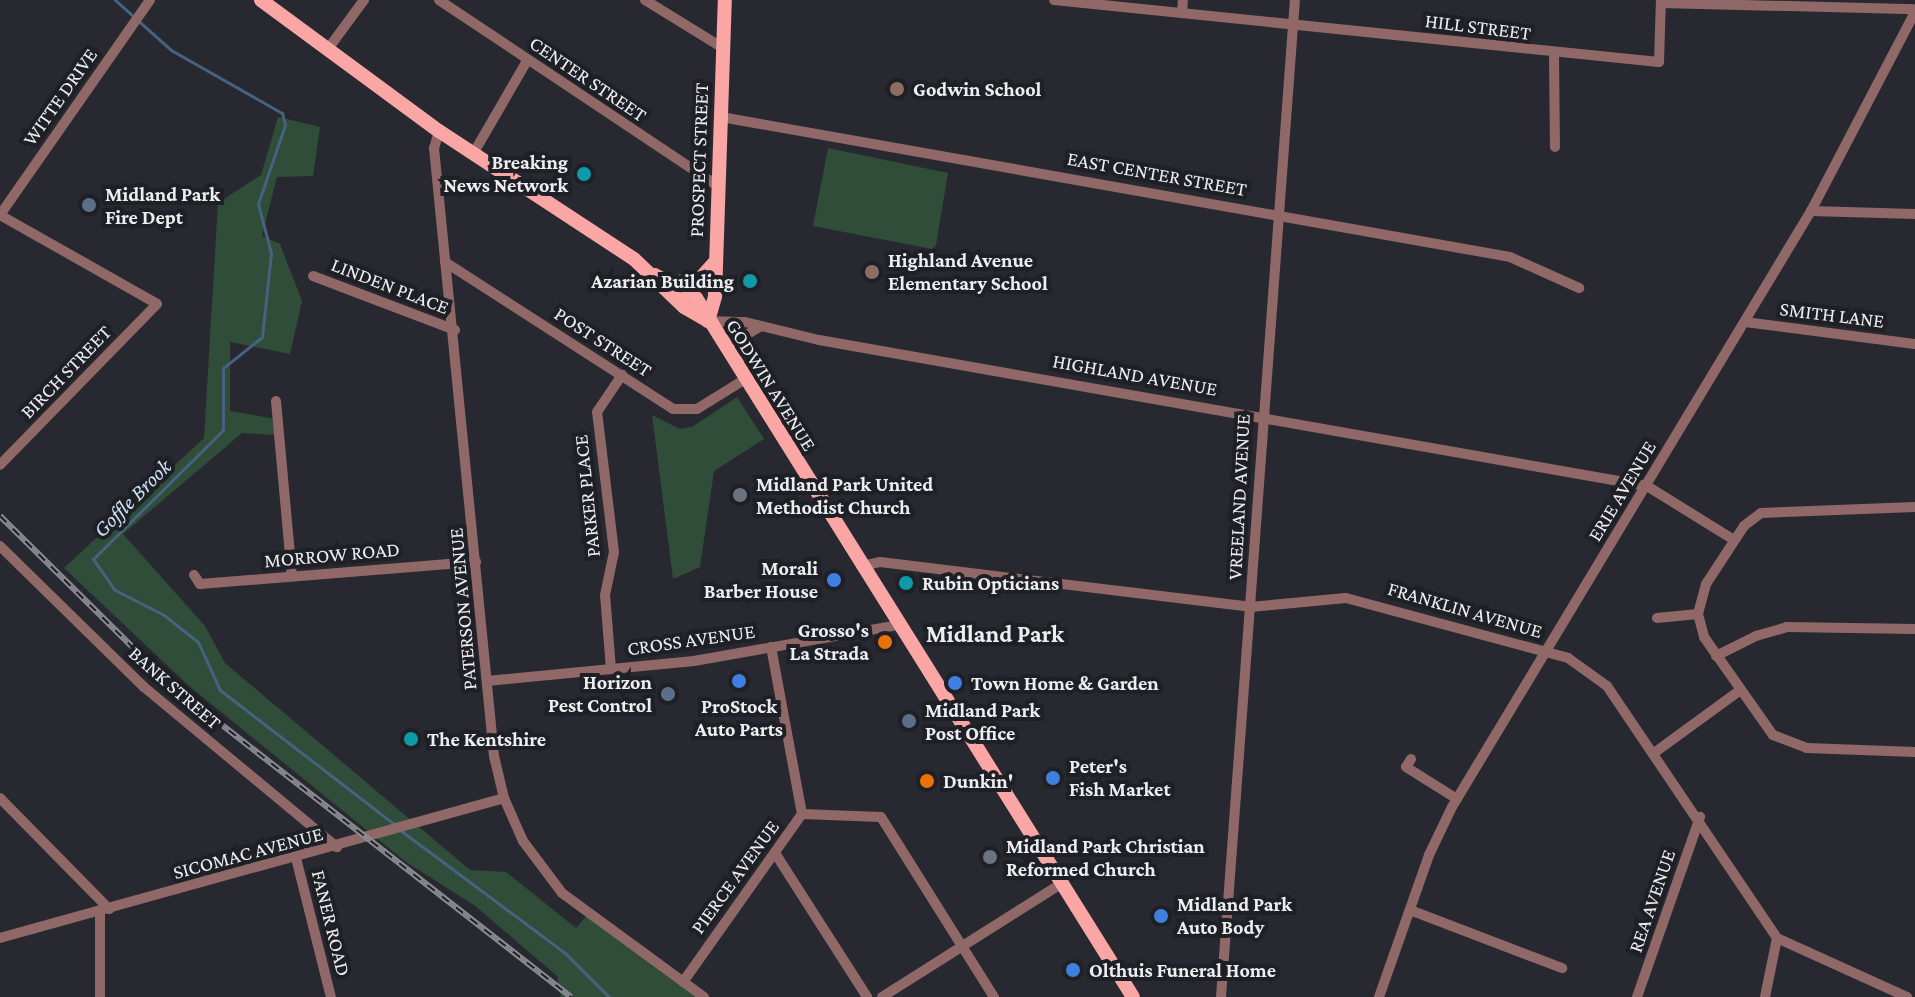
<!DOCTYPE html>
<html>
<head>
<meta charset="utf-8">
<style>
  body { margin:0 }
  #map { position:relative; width:1915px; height:997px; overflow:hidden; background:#282930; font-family:"Crimson Pro",serif }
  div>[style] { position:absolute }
  .green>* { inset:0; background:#2f4d39 }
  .stream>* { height:3px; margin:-1.5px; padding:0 1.5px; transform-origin:1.5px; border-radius:1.5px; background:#456380 }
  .minor>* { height:10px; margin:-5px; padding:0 5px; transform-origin:5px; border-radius:5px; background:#916868 }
  .major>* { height:14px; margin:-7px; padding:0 7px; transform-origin:7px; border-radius:7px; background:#faa6a5 }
  .rail>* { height:6px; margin-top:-3px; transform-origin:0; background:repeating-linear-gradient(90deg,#1e2026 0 9px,#8b8c91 0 18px); box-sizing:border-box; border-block:2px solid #8b8c91 }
  .dots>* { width:22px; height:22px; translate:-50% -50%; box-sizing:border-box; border:4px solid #1e2026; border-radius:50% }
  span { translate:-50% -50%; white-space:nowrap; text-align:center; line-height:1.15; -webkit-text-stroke:8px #1e2026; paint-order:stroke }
  .street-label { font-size:20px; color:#edeef2 }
  .poi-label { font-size:20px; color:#edeef2; font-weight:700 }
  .left { translate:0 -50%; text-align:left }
  .right { translate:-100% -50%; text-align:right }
  .water-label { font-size:22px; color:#cee3f7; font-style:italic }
  .quarter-label { font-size:24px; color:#edeef2; font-weight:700 }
</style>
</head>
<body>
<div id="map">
  <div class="green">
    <i style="clip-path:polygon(278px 117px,320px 127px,313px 176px,277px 177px,262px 236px,280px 244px,302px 301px,290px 354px,230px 342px,230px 411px,276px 419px,277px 435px,242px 433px,123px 534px,205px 626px,225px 663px,470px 870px,506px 872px,576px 928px,589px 913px,701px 997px,561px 997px,557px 976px,474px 905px,406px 862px,189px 686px,64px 568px,204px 438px,218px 203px,261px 175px)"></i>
    <i style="clip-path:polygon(828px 148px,948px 173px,936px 245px,932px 249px,813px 226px)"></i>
    <i style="clip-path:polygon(737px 397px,764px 439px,714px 471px,700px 567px,673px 579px,652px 415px,680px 429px,692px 427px)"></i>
  </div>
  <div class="stream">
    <i style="left:115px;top:0;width:75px;rotate:41.8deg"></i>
    <i style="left:171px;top:50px;width:128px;rotate:29.6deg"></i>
    <i style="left:282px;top:113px;width:12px;rotate:76deg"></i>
    <i style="left:285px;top:125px;width:83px;rotate:108.9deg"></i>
    <i style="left:258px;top:204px;width:51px;rotate:75.1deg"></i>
    <i style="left:271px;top:253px;width:84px;rotate:96.1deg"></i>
    <i style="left:262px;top:337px;width:50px;rotate:141.5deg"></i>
    <i style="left:223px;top:368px;width:62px;rotate:90deg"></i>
    <i style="left:223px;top:430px;width:183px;rotate:135.2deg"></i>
    <i style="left:93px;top:559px;width:38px;rotate:55deg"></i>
    <i style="left:115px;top:590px;width:55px;rotate:27deg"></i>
    <i style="left:164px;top:615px;width:43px;rotate:38.5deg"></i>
    <i style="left:198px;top:642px;width:53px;rotate:65.4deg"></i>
    <i style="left:220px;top:690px;width:221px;rotate:37.6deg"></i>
    <i style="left:400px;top:830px;width:206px;rotate:36.7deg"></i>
    <i style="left:565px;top:953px;width:62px;rotate:45deg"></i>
  </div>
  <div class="minor">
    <i style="left:439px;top:0;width:337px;rotate:33.7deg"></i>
    <i style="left:645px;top:0;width:92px;rotate:31.6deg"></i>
    <i style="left:1054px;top:0;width:608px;rotate:5.85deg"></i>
    <i style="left:1659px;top:62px;width:62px;rotate:-88.2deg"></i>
    <i style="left:1661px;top:3px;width:254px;rotate:1.4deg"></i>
    <i style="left:1182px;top:13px;width:13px;rotate:-86deg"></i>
    <i style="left:328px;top:49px;width:61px;rotate:-53.7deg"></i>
    <i style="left:1554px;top:54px;width:93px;rotate:89.4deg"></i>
    <i style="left:721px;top:117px;width:801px;rotate:10.06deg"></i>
    <i style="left:1510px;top:257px;width:76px;rotate:24.2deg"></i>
    <i style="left:439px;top:131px;width:18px;rotate:106deg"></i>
    <i style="left:434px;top:148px;width:611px;rotate:84.36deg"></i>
    <i style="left:494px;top:756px;width:43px;rotate:76.6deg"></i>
    <i style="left:504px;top:798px;width:47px;rotate:66.2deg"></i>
    <i style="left:523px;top:841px;width:65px;rotate:53.1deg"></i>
    <i style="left:562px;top:893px;width:176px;rotate:36.2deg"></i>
    <i style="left:473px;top:154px;width:108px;rotate:-59.9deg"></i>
    <i style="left:1811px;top:211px;width:104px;rotate:1.7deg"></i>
    <i style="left:0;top:215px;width:180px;rotate:29.5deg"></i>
    <i style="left:157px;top:304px;width:225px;rotate:134.3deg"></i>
    <i style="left:0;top:215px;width:262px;rotate:-55.1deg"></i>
    <i style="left:445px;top:262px;width:271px;rotate:32.8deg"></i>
    <i style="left:673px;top:409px;width:24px"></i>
    <i style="left:697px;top:409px;width:55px;rotate:-31.7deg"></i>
    <i style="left:313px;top:276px;width:152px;rotate:20.8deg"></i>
    <i style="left:708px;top:321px;width:37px;rotate:2deg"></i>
    <i style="left:745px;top:322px;width:76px;rotate:13.7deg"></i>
    <i style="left:819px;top:340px;width:841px;rotate:10deg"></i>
    <i style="left:1647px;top:486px;width:102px;rotate:31.8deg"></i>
    <i style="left:1745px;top:322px;width:171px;rotate:7.4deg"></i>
    <i style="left:734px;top:362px;width:25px;rotate:-74deg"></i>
    <i style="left:741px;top:338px;width:21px;rotate:-31deg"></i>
    <i style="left:276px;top:401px;width:176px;rotate:84.8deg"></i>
    <i style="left:1915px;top:507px;width:154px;rotate:177.8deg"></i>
    <i style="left:1761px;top:513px;width:21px;rotate:143deg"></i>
    <i style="left:1744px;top:526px;width:69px;rotate:123.2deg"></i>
    <i style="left:1706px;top:584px;width:31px;rotate:105deg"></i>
    <i style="left:1698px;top:614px;width:24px;rotate:75deg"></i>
    <i style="left:1704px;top:637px;width:120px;rotate:54.9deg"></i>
    <i style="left:1773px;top:735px;width:36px;rotate:21deg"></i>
    <i style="left:1807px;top:748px;width:108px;rotate:2.1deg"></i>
    <i style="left:0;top:546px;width:202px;rotate:44.4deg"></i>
    <i style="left:144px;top:687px;width:251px;rotate:39.7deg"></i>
    <i style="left:861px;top:566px;width:19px;rotate:-12deg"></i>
    <i style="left:880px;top:562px;width:373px;rotate:6.9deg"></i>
    <i style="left:1250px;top:607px;width:96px;rotate:-5.4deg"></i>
    <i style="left:1346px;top:598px;width:230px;rotate:15.1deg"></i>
    <i style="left:1568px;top:658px;width:48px;rotate:35.7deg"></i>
    <i style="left:1607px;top:686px;width:304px;rotate:56deg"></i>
    <i style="left:1777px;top:938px;width:143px;rotate:24.4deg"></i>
    <i style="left:194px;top:575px;width:11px;rotate:56deg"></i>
    <i style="left:200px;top:584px;width:277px;rotate:-4.6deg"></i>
    <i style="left:1657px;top:618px;width:41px;rotate:-5.6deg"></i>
    <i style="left:1716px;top:656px;width:45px;rotate:-26.6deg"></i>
    <i style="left:1756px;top:636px;width:32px;rotate:-16deg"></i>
    <i style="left:1787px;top:627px;width:128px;rotate:0.9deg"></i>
    <i style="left:611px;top:669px;width:74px;rotate:-94.6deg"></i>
    <i style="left:605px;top:595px;width:44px;rotate:-78.2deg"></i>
    <i style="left:614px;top:552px;width:141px;rotate:-96.9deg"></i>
    <i style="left:597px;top:412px;width:45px;rotate:-56deg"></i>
    <i style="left:487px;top:681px;width:208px;rotate:-5.5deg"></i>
    <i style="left:694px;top:661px;width:207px;rotate:-10deg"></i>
    <i style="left:1654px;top:753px;width:105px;rotate:-36.1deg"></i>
    <i style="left:1411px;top:759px;width:9px;rotate:122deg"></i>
    <i style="left:1406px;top:767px;width:60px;rotate:32.1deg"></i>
    <i style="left:0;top:798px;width:156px;rotate:45.5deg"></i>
    <i style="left:802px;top:814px;width:79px;rotate:2.2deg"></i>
    <i style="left:881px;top:817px;width:213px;rotate:57.9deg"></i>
    <i style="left:775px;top:853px;width:171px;rotate:57.4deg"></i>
    <i style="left:296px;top:858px;width:143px;rotate:75.9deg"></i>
    <i style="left:1410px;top:910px;width:163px;rotate:20.9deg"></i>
    <i style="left:100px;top:912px;width:85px;rotate:90deg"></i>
    <i style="left:0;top:938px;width:523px;rotate:-15.52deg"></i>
    <i style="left:683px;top:982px;width:206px;rotate:-54.7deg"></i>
    <i style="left:802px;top:814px;width:170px;rotate:-100.5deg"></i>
    <i style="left:882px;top:997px;width:213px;rotate:-32.3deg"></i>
    <i style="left:1221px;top:997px;width:1000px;rotate:-85.76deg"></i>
    <i style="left:1379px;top:997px;width:151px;rotate:-70.6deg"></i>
    <i style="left:1429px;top:855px;width:53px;rotate:-64.4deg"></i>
    <i style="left:1452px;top:807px;width:696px;rotate:-58.94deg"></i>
    <i style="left:1811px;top:211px;width:225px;rotate:-62.4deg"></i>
    <i style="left:1637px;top:997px;width:191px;rotate:-70.7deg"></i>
    <i style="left:1765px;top:997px;width:60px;rotate:-78.5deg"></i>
  </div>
  <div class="major">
    <i style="left:261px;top:0;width:221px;rotate:36.4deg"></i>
    <i style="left:439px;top:131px;width:233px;rotate:33.3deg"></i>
    <i style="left:634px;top:259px;width:69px;rotate:43.8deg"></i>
    <i style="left:684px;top:307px;width:28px;rotate:30deg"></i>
    <i style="left:655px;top:275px;width:47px;rotate:29.3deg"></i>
    <i style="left:696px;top:298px;width:824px;rotate:57.99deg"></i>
    <i style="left:675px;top:282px;width:23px;rotate:-2deg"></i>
    <i style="left:698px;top:281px;width:27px;rotate:-48deg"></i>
    <i style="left:708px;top:321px;width:26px;rotate:-74deg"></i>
    <i style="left:715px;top:296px;width:296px;rotate:-88.1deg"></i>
  </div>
  <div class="rail">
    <i style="left:0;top:516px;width:242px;rotate:44.7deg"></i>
    <i style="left:172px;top:686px;width:506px;rotate:37.93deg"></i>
  </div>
  <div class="dots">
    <i style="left:897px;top:89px;background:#8d6e63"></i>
    <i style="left:584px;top:174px;background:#0f9aa8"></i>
    <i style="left:89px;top:205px;background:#5c6f8a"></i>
    <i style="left:872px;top:272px;background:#8d6e63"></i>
    <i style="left:750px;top:281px;background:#0f9aa8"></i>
    <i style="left:740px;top:495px;background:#6b7280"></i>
    <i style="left:834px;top:580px;background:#3f7fe0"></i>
    <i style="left:906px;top:583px;background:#0f9aa8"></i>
    <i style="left:885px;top:642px;background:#e8710a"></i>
    <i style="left:739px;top:681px;background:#3f7fe0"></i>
    <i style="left:955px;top:683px;background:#3f7fe0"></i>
    <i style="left:668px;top:694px;background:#5c6f8a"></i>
    <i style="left:909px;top:721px;background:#5c6f8a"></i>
    <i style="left:411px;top:739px;background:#0f9aa8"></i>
    <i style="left:1053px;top:778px;background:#3f7fe0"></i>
    <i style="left:927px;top:781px;background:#e8710a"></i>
    <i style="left:990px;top:857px;background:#6b7280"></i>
    <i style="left:1161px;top:916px;background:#3f7fe0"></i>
    <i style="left:1073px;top:970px;background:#3f7fe0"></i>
  </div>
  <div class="street-label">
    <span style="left:1478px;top:27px;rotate:7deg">HILL STREET</span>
    <span style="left:588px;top:79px;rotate:34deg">CENTER STREET</span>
    <span style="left:60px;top:97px;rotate:-55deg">WITTE DRIVE</span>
    <span style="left:699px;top:160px;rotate:-88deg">PROSPECT STREET</span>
    <span style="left:1157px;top:174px;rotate:10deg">EAST CENTER STREET</span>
    <span style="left:390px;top:286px;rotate:21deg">LINDEN PLACE</span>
    <span style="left:1832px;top:315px;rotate:7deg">SMITH LANE</span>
    <span style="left:603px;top:342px;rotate:33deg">POST STREET</span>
    <span style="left:66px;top:372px;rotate:-46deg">BIRCH STREET</span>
    <span style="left:1135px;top:375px;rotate:10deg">HIGHLAND AVENUE</span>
    <span style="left:771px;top:385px;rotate:58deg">GODWIN AVENUE</span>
    <span style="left:1622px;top:491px;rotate:-59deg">ERIE AVENUE</span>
    <span style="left:587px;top:496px;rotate:-96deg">PARKER PLACE</span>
    <span style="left:1239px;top:497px;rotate:-87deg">VREELAND AVENUE</span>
    <span style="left:332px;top:555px;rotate:-5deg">MORROW ROAD</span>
    <span style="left:463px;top:609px;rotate:-95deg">PATERSON AVENUE</span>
    <span style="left:1465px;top:610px;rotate:16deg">FRANKLIN AVENUE</span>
    <span style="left:691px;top:640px;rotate:-8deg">CROSS AVENUE</span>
    <span style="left:175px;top:688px;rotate:41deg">BANK STREET</span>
    <span style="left:248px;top:853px;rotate:-15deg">SICOMAC AVENUE</span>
    <span style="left:735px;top:877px;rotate:-54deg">PIERCE AVENUE</span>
    <span style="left:1652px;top:901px;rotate:-71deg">REA AVENUE</span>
    <span style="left:331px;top:923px;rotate:76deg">FANER ROAD</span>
  </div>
  <div class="poi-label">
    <span class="left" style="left:913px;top:89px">Godwin School</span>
    <span class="right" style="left:568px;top:174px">Breaking<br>News Network</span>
    <span class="left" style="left:105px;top:206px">Midland Park<br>Fire Dept</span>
    <span class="left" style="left:888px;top:272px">Highland Avenue<br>Elementary School</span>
    <span class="right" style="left:734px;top:281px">Azarian Building</span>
    <span class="left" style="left:756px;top:496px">Midland Park United<br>Methodist Church</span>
    <span class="right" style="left:818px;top:580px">Morali<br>Barber House</span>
    <span class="left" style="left:922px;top:583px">Rubin Opticians</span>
    <span class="right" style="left:869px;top:642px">Grosso's<br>La Strada</span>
    <span class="right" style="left:652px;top:694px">Horizon<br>Pest Control</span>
    <span class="left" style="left:971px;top:683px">Town Home &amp; Garden</span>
    <span style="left:739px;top:718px">ProStock<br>Auto Parts</span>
    <span class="left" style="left:925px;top:722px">Midland Park<br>Post Office</span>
    <span class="left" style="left:427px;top:739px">The Kentshire</span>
    <span class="left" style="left:1069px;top:778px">Peter's<br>Fish Market</span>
    <span class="left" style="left:943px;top:781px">Dunkin'</span>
    <span class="left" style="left:1006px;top:858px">Midland Park Christian<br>Reformed Church</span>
    <span class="left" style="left:1177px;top:916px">Midland Park<br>Auto Body</span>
    <span class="left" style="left:1089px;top:970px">Olthuis Funeral Home</span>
  </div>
  <div class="water-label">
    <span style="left:132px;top:498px;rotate:-45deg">Goffle Brook</span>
  </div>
  <div class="quarter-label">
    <span style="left:995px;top:634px">Midland Park</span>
  </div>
</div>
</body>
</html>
